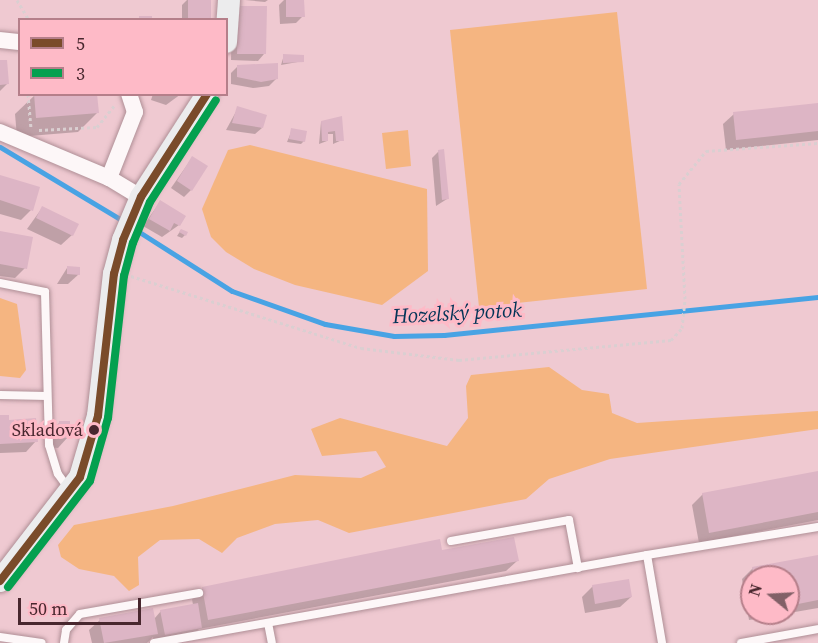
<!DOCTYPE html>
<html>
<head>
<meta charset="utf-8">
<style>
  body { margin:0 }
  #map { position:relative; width:818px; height:643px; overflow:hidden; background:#efc9d1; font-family:"Source Serif 4",serif }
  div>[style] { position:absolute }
  .green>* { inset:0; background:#f5b581 }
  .shadow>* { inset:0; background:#0003 }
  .stream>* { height:5px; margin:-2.5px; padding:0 2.5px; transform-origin:2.5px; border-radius:2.5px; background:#48a3e4 }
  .building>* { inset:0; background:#ddb5c5 }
  .path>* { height:3px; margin-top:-1.5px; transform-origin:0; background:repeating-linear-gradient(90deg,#dacfd1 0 3px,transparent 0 6px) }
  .roads { filter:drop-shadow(0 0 2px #af8f96) drop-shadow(0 0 2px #af8f96) }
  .lane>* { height:8px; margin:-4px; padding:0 4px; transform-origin:4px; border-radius:4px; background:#fdf7f8 }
  .street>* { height:16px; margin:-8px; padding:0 8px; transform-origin:8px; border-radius:8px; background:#fdf7f8 }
  .secondary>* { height:22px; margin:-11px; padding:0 11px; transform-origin:11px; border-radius:11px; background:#ececed }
  .bus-1>* { height:8px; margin:-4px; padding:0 4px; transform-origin:4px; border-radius:4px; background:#7a4b2a }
  .bus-2>* { height:8px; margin:-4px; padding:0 4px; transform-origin:4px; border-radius:4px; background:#04a04f }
  .dots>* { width:16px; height:16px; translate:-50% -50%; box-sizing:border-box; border:3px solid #febac7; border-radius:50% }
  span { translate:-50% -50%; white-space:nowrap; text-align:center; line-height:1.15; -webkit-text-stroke:6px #febac7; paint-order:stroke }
  .bus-label { font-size:18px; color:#48272e }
  .right { translate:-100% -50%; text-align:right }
  .water-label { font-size:21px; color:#033457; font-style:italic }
  .legend { position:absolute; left:18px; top:18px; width:210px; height:78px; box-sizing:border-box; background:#febac7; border:2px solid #b57f8a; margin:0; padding:8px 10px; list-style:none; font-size:18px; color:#48272e }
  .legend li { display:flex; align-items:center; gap:12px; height:30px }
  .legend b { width:30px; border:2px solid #b57f8a }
  .north { position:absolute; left:740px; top:565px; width:60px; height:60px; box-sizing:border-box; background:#febac7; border:2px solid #b57f8a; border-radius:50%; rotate:288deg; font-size:16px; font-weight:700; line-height:24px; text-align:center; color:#48272e }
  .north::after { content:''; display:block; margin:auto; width:21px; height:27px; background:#826067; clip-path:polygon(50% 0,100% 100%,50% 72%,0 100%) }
  .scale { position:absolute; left:18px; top:598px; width:123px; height:27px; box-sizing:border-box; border:3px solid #48272e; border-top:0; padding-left:8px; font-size:18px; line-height:21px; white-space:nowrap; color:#48272e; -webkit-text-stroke:4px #febac7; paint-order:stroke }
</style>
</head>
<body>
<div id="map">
  <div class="green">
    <i style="clip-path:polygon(617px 12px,647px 289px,479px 307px,450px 30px)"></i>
    <i style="clip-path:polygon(408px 130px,411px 166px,386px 169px,382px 133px)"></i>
    <i style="clip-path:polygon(250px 145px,427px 189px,428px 271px,382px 305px,295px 285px,254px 269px,226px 252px,211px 237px,202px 209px,228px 150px)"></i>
    <i style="clip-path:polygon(0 298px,17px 304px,26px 370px,20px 378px,0 376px)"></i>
    <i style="clip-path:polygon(549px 367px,582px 390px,609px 394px,612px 413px,637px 423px,818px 411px,818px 429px,610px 459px,549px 479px,526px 499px,349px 533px,318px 520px,275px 524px,237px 538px,222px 553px,199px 539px,160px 540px,138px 557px,139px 585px,129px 591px,114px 576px,79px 569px,61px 557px,58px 545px,74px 525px,173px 506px,295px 475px,361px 478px,386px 467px,376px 451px,322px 456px,311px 429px,340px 418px,447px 446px,468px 418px,466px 386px,471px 375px)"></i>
  </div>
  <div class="shadow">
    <i style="clip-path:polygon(187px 0,209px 0,209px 20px,182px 20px,182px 5px)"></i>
    <i style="clip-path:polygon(245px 0,268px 0,265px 2px)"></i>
    <i style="clip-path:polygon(284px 0,303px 0,303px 16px,296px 23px,280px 24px,279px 5px)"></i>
    <i style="clip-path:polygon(232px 14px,264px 54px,258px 61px,231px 60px)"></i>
    <i style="clip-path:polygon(284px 55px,303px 61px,281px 65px)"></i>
    <i style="clip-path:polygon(0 62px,8px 83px,0 91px)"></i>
    <i style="clip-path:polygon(238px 66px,276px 79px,269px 86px,253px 88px,231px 84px,231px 73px)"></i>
    <i style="clip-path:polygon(153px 94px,181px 94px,166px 105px,151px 100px)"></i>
    <i style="clip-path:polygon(35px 95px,97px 113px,78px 132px,17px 137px,15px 114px)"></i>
    <i style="clip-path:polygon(818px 104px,818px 140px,726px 150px,723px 124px,734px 114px)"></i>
    <i style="clip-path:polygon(238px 108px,262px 128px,255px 134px,226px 130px)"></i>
    <i style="clip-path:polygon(321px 122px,331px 122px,342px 140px,333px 144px,333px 134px,326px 134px,327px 141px,319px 144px)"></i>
    <i style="clip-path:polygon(292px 130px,304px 141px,301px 144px,287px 142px)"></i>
    <i style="clip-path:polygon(439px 151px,447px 199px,436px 206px,432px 158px)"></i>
    <i style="clip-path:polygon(192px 158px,191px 190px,184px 197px,171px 188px)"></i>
    <i style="clip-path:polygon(0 176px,31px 210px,21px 220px,0 214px)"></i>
    <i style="clip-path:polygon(160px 202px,179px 225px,162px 237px,143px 226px)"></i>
    <i style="clip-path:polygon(42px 208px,72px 235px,61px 245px,27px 229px)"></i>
    <i style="clip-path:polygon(181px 230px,185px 235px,182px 238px,177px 236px)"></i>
    <i style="clip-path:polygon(0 233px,25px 268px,15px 278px,0 276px)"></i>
    <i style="clip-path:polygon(67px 268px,79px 274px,68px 284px,57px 284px)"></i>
    <i style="clip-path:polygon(0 417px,36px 441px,26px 452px,0 453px)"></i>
    <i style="clip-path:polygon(60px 422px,68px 437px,58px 448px,49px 447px,50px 433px)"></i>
    <i style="clip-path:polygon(818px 472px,818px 520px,699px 543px,692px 505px,703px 494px)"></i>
    <i style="clip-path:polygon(441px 552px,517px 561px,506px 571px,199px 629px,190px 638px,154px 643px,153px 637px,147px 643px,92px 643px,89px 630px,100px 620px,154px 619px,161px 611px,193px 605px,192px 599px,202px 589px)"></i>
    <i style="clip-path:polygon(evenodd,818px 557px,818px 608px,749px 620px,742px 579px,753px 568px,818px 557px,752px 577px,788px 577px,788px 613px,752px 613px,752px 577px)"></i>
    <i style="clip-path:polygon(593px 586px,631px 597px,620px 607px,585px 613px,582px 597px)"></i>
  </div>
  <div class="stream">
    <i style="left:0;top:147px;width:146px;rotate:31deg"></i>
    <i style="left:133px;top:228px;width:117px;rotate:32.5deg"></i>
    <i style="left:232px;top:291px;width:99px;rotate:19.5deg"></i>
    <i style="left:325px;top:324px;width:70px;rotate:9.9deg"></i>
    <i style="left:394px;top:336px;width:50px;rotate:-1.1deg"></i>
    <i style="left:444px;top:335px;width:376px;rotate:-5.8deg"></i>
  </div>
  <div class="building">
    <i style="clip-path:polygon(188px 0,211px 0,211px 20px,188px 20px)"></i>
    <i style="clip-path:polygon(286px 0,304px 0,305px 17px,286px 17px)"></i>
    <i style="clip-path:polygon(238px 6px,267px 6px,266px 54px,237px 54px)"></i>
    <i style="clip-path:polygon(139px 16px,152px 16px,152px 20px,139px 20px)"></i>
    <i style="clip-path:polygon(283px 54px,304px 55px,304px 62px,283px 63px)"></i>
    <i style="clip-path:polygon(0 60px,7px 60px,9px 84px,0 85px)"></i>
    <i style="clip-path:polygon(278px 63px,278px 79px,261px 82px,237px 77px,237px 65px)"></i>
    <i style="clip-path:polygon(34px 94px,97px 94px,99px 113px,36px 118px)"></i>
    <i style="clip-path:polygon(818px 103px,818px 131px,736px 140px,733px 112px)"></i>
    <i style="clip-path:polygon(237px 106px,267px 115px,263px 128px,232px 123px)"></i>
    <i style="clip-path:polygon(342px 116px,344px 141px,336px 141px,335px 131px,328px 132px,328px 141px,322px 141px,321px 121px)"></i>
    <i style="clip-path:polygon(291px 128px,307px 131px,305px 142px,289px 139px)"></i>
    <i style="clip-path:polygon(444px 149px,449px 199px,442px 200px,438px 150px)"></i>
    <i style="clip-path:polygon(192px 156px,208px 166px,192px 191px,177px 181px)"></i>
    <i style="clip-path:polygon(0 175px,40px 187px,33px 211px,0 200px)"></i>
    <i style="clip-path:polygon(160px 200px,186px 216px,180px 226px,174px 223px,170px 231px,149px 219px)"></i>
    <i style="clip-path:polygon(42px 206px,79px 224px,73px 236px,36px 218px)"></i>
    <i style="clip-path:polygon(181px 229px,188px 232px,186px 236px,179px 232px)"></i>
    <i style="clip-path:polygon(0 231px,33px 237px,27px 269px,0 264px)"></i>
    <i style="clip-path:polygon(67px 266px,80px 267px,80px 275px,67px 274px)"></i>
    <i style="clip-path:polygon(0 415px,9px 415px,9px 420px,36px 418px,38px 442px,0 444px)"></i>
    <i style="clip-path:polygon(59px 421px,70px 421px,70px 438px,58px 437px)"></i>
    <i style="clip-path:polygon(818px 471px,818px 512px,709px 533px,702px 493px)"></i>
    <i style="clip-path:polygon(514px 537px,519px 561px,208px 620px,202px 587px,440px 539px,442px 550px)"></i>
    <i style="clip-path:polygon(818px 555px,818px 600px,788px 606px,788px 577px,754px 577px,752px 567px)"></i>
    <i style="clip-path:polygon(629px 579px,632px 597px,595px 604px,592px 585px)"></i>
    <i style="clip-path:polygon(198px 603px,202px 628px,165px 635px,160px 610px)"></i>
    <i style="clip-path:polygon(153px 608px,158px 634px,104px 643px,99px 618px)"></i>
  </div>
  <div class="path">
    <i style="left:17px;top:0;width:23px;rotate:59deg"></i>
    <i style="left:28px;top:94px;width:35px;rotate:85deg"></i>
    <i style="left:39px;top:130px;width:58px;rotate:-3deg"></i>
    <i style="left:97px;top:127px;width:28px;rotate:-51deg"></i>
    <i style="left:131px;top:276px;width:241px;rotate:17.4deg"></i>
    <i style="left:361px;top:348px;width:99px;rotate:7deg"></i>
    <i style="left:459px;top:360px;width:213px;rotate:-5.4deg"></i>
    <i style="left:671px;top:340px;width:16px;rotate:-47deg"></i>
    <i style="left:682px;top:328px;width:29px;rotate:-84deg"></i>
    <i style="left:685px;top:299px;width:115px;rotate:-93deg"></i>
    <i style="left:679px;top:184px;width:43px;rotate:-50.7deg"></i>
    <i style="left:706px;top:151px;width:112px;rotate:-4.1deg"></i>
  </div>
  <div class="roads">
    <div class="lane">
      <i style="left:0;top:283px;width:46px;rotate:11.3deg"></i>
      <i style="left:45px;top:292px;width:153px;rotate:88.5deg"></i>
      <i style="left:49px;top:445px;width:30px;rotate:73deg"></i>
      <i style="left:58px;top:474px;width:17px;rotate:54deg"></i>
      <i style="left:0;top:395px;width:47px;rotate:1.2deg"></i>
      <i style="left:451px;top:541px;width:120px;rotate:-10.1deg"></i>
      <i style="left:569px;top:520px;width:49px;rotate:79.4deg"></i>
      <i style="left:647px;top:555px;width:173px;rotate:-9.3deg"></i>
      <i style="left:268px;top:623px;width:20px;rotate:79deg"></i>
      <i style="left:0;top:637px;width:42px;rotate:8.1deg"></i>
      <i style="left:64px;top:643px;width:13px;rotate:-81deg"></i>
      <i style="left:66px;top:630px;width:21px;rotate:-49deg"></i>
      <i style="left:80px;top:614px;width:121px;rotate:-10deg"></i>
      <i style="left:154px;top:643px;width:501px;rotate:-10.12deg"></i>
      <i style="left:647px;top:555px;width:89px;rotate:80.3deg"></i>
      <i style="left:741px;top:643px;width:78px;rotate:-10.3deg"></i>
    </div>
    <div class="street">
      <i style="left:0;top:40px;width:20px;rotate:6deg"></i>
      <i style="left:0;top:132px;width:118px;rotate:22.9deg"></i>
      <i style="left:109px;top:178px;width:37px;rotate:31deg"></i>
      <i style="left:109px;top:178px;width:71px;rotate:-68.5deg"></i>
      <i style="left:135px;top:112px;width:19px;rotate:-108deg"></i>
    </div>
    <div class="secondary">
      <i style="left:226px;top:42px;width:42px;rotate:-85.9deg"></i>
      <i style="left:0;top:581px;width:131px;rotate:-52.4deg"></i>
      <i style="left:80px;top:477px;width:64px;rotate:-73.6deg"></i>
      <i style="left:98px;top:416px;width:143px;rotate:-83.6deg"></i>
      <i style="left:114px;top:274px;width:35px;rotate:-75deg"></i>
      <i style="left:123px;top:240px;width:47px;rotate:-67.3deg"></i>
      <i style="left:141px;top:197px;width:122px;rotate:-57.3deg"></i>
    </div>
  </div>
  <div class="bus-1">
    <i style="left:0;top:581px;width:131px;rotate:-52.4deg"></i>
    <i style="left:80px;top:477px;width:64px;rotate:-73.6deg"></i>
    <i style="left:98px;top:416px;width:143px;rotate:-83.6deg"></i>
    <i style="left:114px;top:274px;width:35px;rotate:-75deg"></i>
    <i style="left:123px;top:240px;width:47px;rotate:-67.3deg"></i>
    <i style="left:141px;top:197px;width:122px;rotate:-57.3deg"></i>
  </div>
  <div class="bus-2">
    <i style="left:8px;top:587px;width:134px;rotate:-52.3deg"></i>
    <i style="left:90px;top:481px;width:66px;rotate:-74.1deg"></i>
    <i style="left:108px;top:418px;width:143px;rotate:-83.6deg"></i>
    <i style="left:124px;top:276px;width:34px;rotate:-75deg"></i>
    <i style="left:133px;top:243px;width:44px;rotate:-67.5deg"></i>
    <i style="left:150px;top:202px;width:121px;rotate:-57.1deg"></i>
  </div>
  <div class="dots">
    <i style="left:94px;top:430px;background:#48272e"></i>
  </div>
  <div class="bus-label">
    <span class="right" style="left:83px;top:430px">Skladová</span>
  </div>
  <div class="water-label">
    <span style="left:457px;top:313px;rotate:-3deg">Hozelský potok</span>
  </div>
  <ul class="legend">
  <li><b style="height:8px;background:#7a4b2a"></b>5</li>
  <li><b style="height:8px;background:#04a04f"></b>3</li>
  </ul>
  <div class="north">N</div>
  <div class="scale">50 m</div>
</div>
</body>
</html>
